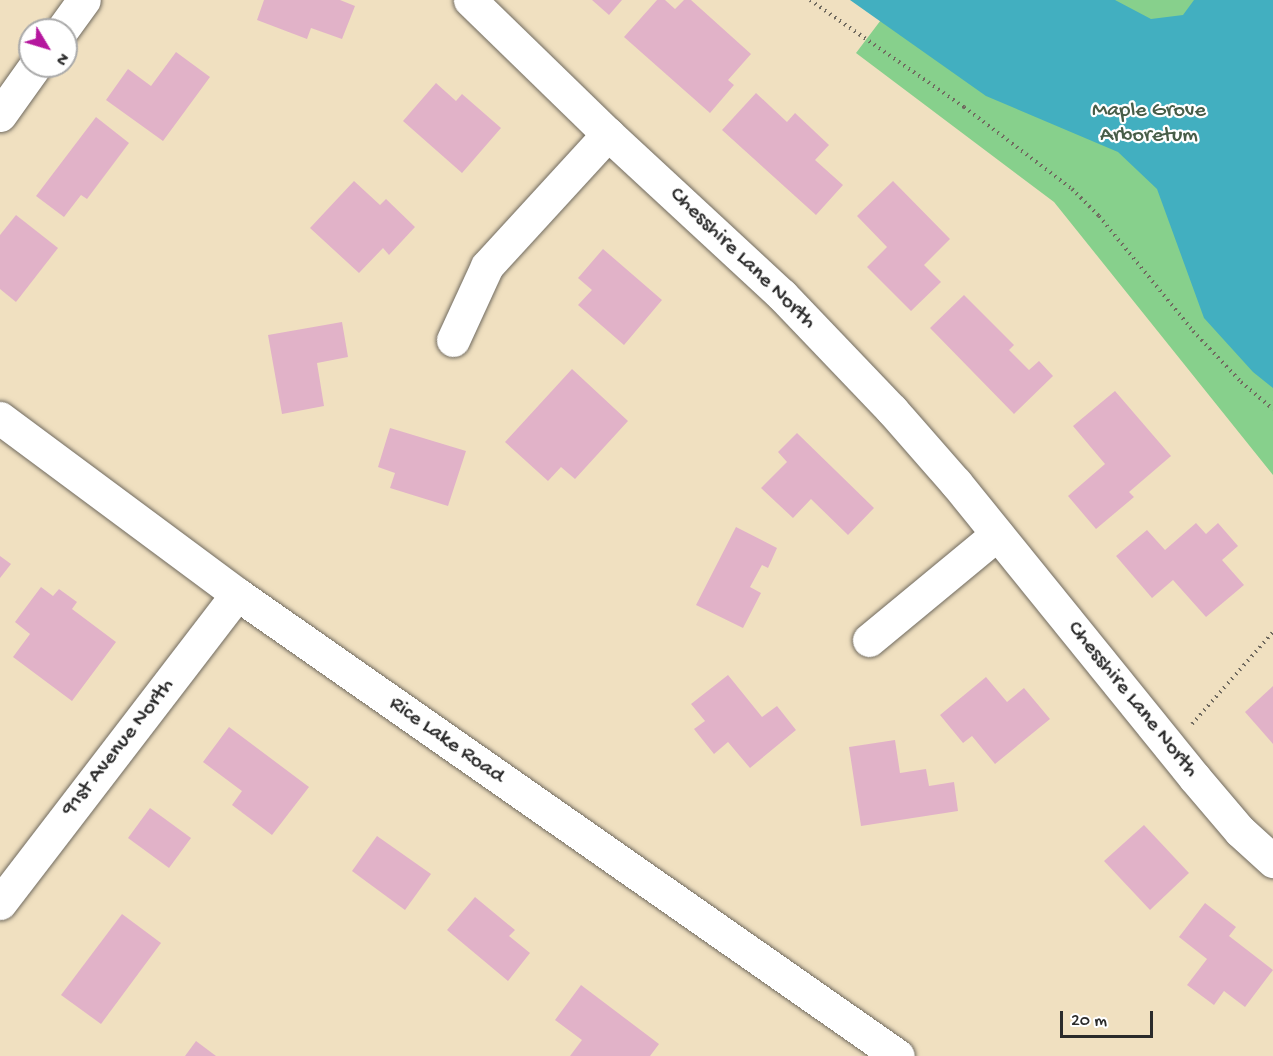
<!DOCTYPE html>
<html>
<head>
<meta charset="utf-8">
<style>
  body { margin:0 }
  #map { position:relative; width:1273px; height:1056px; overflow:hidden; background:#f0e0c0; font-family:"Gochi Hand",sans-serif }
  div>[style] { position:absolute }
  .green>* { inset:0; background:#87d08c }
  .water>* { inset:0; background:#42afc0 }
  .building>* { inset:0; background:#e1b2c8 }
  .path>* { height:4px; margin-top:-2px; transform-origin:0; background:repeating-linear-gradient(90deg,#706a5f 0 1.5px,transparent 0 6px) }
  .roads { filter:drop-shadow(0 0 2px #706a5f) drop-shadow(0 0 2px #706a5f) }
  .minor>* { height:33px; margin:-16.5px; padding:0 16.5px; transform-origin:16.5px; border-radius:16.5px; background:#fff }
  span { translate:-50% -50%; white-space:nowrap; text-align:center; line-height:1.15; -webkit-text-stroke:4.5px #fff; paint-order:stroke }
  .park-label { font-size:22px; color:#475d48 }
  .street-label { font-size:22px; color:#2b2b2b }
  .north { position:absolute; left:18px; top:18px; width:60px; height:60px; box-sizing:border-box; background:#fff; border:2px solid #aaa; border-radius:50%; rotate:128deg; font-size:16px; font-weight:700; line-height:24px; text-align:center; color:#2b2b2b }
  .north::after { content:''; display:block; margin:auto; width:21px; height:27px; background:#b5179e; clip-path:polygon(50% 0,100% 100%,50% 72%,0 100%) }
  .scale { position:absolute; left:1060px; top:1011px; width:93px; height:27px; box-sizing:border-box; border:3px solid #2b2b2b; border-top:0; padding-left:8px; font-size:18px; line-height:21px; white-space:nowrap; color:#2b2b2b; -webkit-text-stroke:4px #fff; paint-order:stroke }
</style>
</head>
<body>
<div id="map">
  <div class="green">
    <i style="clip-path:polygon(896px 0,1273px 0,1273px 475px,1054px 202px,856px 53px)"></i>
  </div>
  <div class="water">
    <i style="clip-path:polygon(850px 0,1115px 0,1151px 19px,1183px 15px,1194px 0,1273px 0,1273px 388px,1253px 372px,1204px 318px,1157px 189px,1118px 152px,986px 96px)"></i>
  </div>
  <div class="building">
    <i style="clip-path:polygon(264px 0,340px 0,355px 6px,342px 39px,311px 28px,307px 39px,257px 20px)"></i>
    <i style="clip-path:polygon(592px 0,622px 0,609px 15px)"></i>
    <i style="clip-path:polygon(657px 0,665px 0,675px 9px,684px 0,691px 0,751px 54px,728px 80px,734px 85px,710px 113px,624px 37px)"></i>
    <i style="clip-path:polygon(176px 52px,210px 77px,163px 141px,106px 100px,128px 69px,151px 86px)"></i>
    <i style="clip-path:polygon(436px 83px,456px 101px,462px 94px,501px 128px,462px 173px,403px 121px)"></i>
    <i style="clip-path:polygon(756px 93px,787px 122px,795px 113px,829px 145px,815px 160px,843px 185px,816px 215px,722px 130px)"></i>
    <i style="clip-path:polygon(96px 117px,129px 143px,87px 199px,81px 195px,64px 217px,36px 196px)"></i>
    <i style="clip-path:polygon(354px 181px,380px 205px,386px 199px,415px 227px,389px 255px,383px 248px,359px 273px,310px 228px)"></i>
    <i style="clip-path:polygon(893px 181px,950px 239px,924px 265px,941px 282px,911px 311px,867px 267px,887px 247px,857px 216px)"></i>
    <i style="clip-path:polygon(16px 215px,58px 248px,16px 302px,0 289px,0 235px)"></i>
    <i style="clip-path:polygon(603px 249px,662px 300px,624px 345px,578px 305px,592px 290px,578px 278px)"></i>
    <i style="clip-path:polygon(964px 295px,1014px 345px,1009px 350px,1029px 370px,1039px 361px,1053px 376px,1014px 414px,930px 328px)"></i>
    <i style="clip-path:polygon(342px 322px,348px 357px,317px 363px,324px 406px,282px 414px,268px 335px)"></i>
    <i style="clip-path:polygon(572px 369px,628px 421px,575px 479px,561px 467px,548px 481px,505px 442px)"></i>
    <i style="clip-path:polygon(1115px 391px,1171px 456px,1129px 492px,1134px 497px,1096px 529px,1068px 496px,1105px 464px,1073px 426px)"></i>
    <i style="clip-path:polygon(390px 428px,466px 451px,448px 506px,390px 488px,395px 473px,378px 467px)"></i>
    <i style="clip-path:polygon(797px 433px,874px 508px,848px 535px,811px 499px,793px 518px,761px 488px,787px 462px,778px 452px)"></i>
    <i style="clip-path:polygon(1196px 523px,1206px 534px,1218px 523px,1238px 546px,1222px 560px,1244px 585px,1206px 617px,1173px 580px,1152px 598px,1116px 556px,1147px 530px,1165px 550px)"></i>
    <i style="clip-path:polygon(736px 527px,777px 548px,768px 568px,762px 565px,750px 587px,761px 593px,743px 628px,696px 605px)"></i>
    <i style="clip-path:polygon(0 556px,11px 564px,0 578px)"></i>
    <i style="clip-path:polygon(41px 587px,53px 596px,59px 589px,77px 602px,72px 609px,116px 642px,72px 701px,13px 657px,30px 634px,15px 622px)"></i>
    <i style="clip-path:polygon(728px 675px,762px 717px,777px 706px,796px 730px,750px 768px,728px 742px,714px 754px,694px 729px,705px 721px,691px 704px)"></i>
    <i style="clip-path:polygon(986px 677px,1007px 702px,1024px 688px,1050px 719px,995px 764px,972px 736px,963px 743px,940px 715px)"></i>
    <i style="clip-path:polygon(1273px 686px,1273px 744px,1245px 712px)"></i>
    <i style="clip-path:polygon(229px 727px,309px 787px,272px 835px,232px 805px,242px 791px,203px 762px)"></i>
    <i style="clip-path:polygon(895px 740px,900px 773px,926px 769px,929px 786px,954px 782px,958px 811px,861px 826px,849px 747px)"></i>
    <i style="clip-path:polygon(150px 808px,191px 838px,169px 868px,128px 838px)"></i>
    <i style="clip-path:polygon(1144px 825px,1189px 873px,1150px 910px,1104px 861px)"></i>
    <i style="clip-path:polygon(377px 836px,431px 874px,405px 910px,352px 871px)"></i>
    <i style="clip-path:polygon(475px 897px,515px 930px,509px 936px,530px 953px,508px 981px,447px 930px)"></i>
    <i style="clip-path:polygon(1205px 903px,1236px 927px,1229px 936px,1273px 970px,1245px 1007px,1224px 991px,1214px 1005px,1187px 985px,1207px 959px,1179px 937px)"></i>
    <i style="clip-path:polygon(122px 914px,161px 943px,101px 1024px,61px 995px)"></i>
    <i style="clip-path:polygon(581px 985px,659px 1044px,650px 1056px,570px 1056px,582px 1040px,555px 1020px)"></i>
    <i style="clip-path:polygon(196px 1041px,216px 1056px,185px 1056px)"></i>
  </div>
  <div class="path">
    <i style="left:810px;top:0;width:188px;rotate:34.8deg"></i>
    <i style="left:964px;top:107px;width:136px;rotate:37.2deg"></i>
    <i style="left:1072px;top:189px;width:38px;rotate:45deg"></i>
    <i style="left:1099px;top:216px;width:149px;rotate:50.7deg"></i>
    <i style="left:1193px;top:331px;width:70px;rotate:46.7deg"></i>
    <i style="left:1241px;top:382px;width:42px;rotate:40.2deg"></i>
    <i style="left:1192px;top:724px;width:123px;rotate:-48.6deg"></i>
  </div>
  <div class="roads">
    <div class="minor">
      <i style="left:470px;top:0;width:192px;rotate:44.2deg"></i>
      <i style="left:608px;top:134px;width:237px;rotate:42.8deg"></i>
      <i style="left:782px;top:295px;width:159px;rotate:46.3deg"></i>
      <i style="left:892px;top:410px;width:97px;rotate:48.8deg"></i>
      <i style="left:956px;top:483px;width:378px;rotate:51deg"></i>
      <i style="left:1194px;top:777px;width:71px;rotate:49.6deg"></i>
      <i style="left:1240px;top:831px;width:45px;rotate:42.3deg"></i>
      <i style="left:62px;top:30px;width:37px;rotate:-54deg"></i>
      <i style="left:0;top:115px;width:60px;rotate:-54.5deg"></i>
      <i style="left:453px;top:340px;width:81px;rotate:-65.3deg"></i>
      <i style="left:487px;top:266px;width:179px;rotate:-47.5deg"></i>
      <i style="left:0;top:418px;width:295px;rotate:36.6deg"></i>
      <i style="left:237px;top:594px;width:806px;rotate:34.95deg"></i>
      <i style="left:869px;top:640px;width:166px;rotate:-39.6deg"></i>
      <i style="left:0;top:903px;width:389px;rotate:-52.5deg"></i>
    </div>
  </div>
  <div class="park-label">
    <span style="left:1149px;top:124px">Maple Grove<br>Arboretum</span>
  </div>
  <div class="street-label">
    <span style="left:742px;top:259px;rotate:44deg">Chesshire Lane North</span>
    <span style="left:1132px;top:700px;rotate:51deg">Chesshire Lane North</span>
    <span style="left:446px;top:741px;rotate:35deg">Rice Lake Road</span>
    <span style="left:119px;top:748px;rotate:-52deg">91st Avenue North</span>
  </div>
  <div class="north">N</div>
  <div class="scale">20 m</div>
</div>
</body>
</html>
